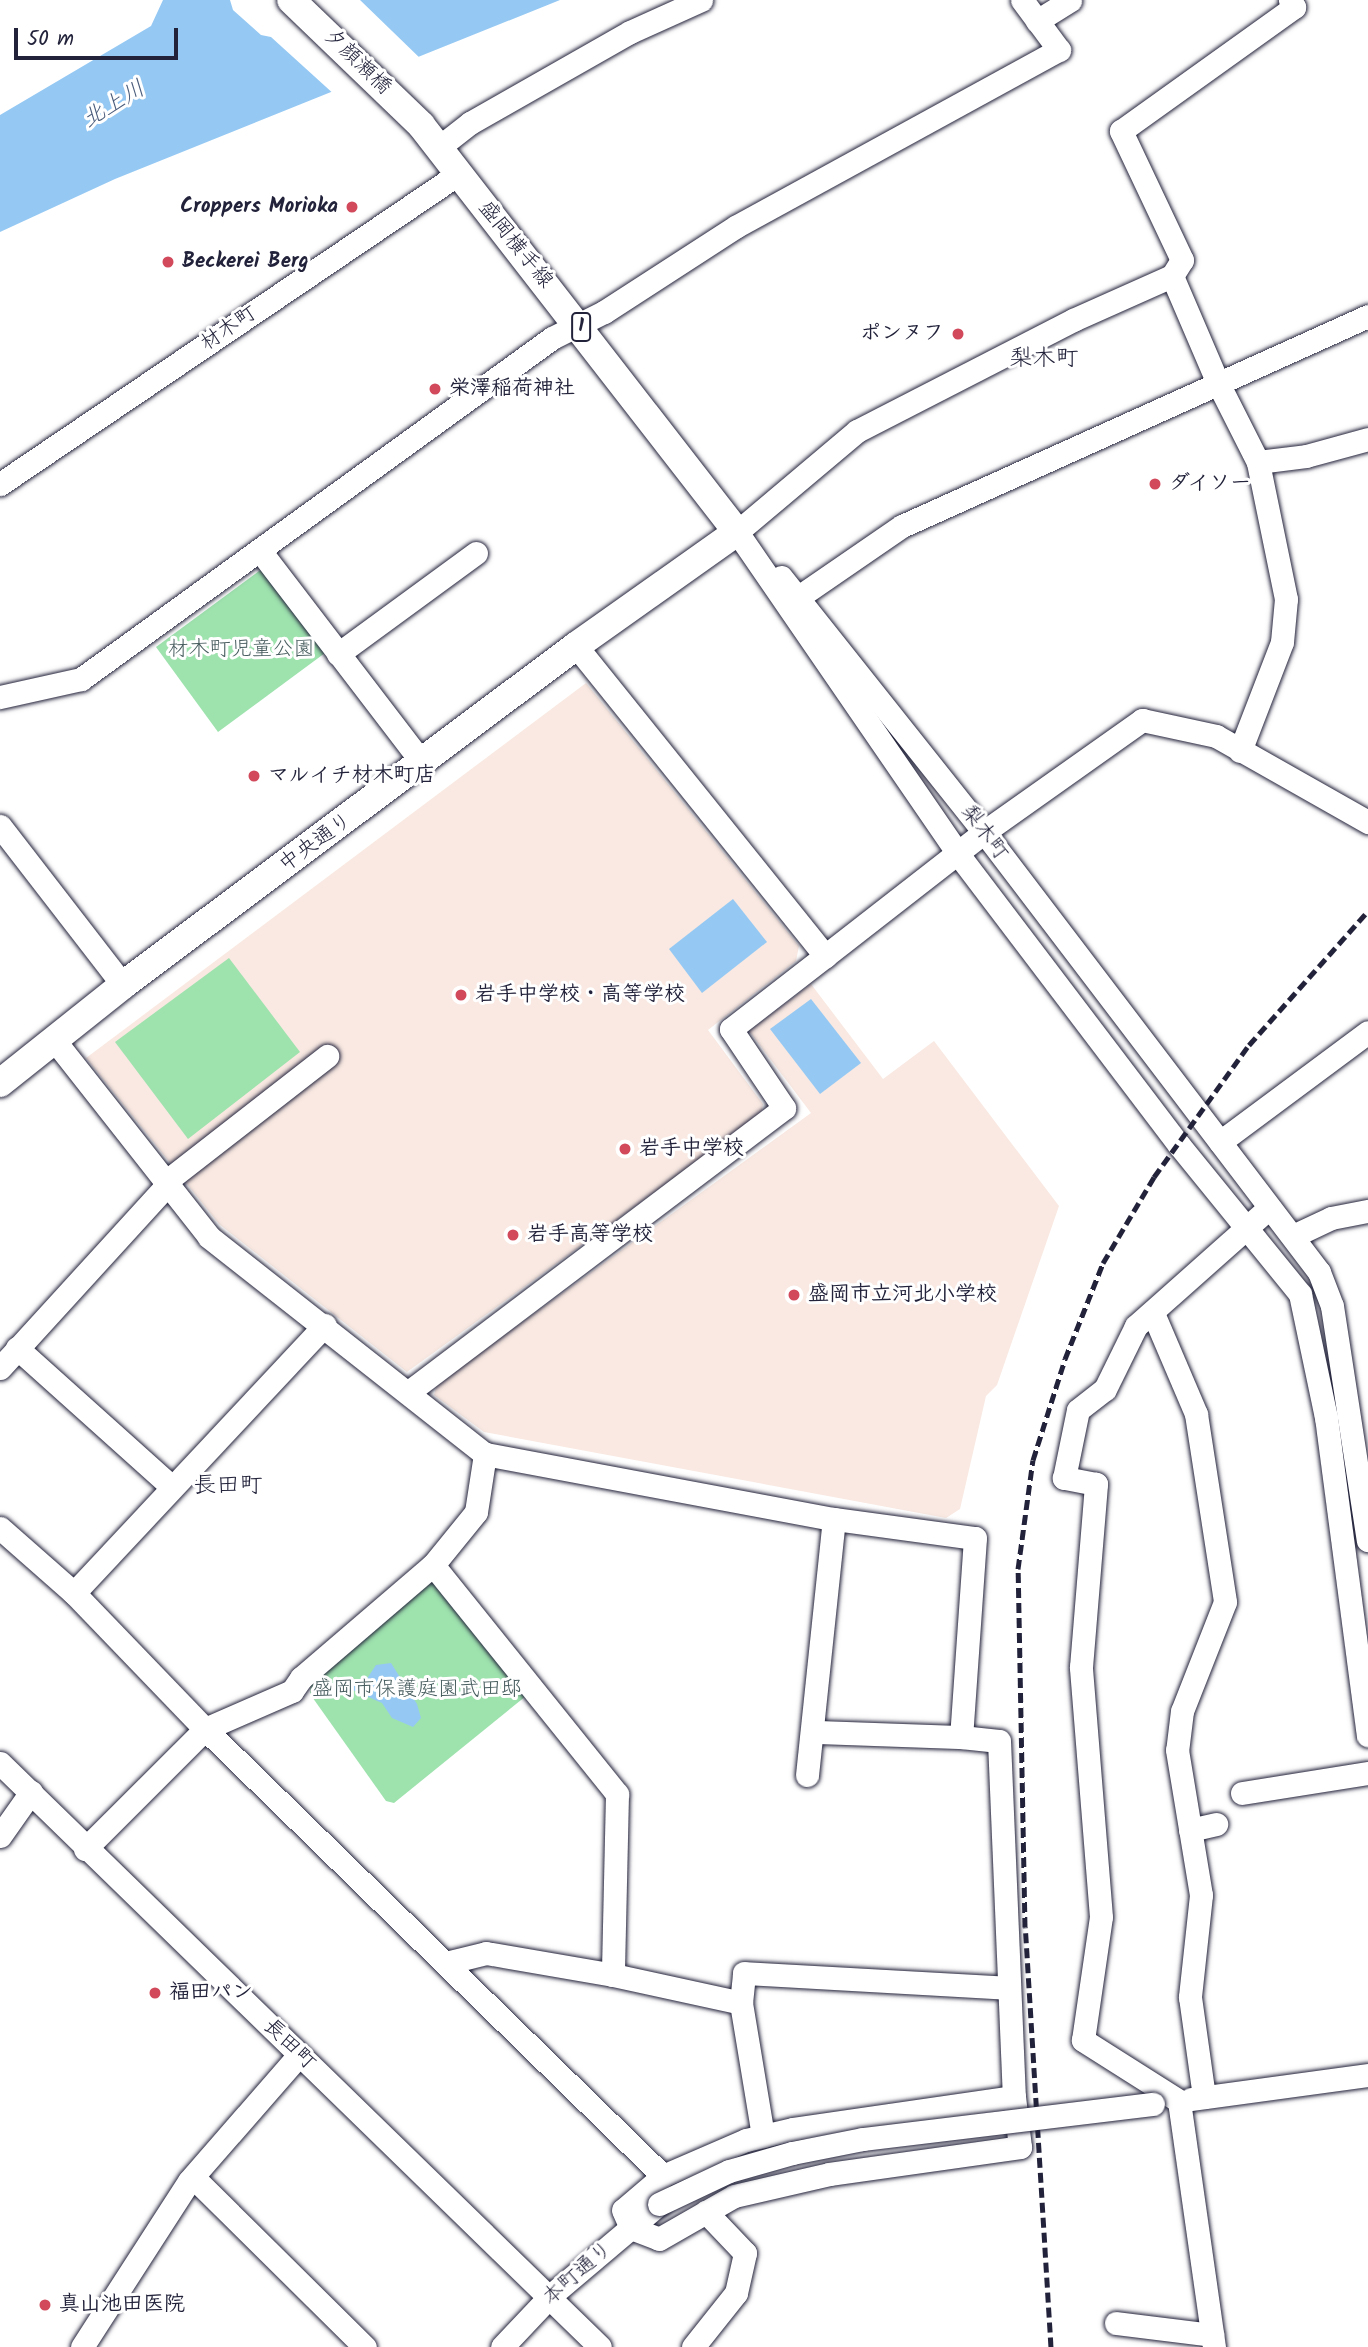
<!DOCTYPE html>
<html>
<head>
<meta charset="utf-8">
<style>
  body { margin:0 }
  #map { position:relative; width:1368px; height:2347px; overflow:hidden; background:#fff; font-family:Kalam,"Klee One",sans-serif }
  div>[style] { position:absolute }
  .built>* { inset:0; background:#f9e9e2 }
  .green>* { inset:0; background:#9ee2ae }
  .water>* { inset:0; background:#95c9f3 }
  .pier>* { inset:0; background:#fff }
  .roads { filter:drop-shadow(0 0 2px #22223b) drop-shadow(0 0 2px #22223b) }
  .minor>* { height:23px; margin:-11.5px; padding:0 11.5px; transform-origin:11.5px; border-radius:11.5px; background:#fff }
  .major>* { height:28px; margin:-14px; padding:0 14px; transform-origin:14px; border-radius:14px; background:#fff }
  .rail>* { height:5px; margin-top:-2.5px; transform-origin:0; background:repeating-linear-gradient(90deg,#22223b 0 10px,transparent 0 15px) }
  .bridges { filter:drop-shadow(0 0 2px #22223b) drop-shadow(0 0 2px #22223b) }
  .minor-bridge>* { height:23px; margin:-11.5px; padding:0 11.5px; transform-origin:11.5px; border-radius:11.5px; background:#fff }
  .dots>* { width:19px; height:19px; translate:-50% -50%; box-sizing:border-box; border:4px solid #fff; border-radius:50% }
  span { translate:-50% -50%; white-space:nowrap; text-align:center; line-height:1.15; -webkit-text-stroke:6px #fff; paint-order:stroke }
  .shield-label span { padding:2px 5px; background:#fff; border:2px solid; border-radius:5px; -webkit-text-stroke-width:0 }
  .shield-label { font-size:19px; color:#22223b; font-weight:700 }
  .street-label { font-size:21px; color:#22223b }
  .poi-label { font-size:21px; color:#22223b; font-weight:700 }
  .right { translate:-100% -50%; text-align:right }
  .left { translate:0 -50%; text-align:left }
  .park-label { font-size:21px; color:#475c5e }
  .water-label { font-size:23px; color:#4a5c7b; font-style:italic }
  .neighbourhood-label { font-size:23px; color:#22223b }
  .scale { position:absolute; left:14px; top:28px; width:164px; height:32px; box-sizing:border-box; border:4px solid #22223b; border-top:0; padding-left:9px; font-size:21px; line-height:24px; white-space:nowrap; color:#22223b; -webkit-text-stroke:5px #fff; paint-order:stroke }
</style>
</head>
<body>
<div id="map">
  <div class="built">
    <i style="clip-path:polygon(586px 683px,799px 946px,796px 961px,708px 1030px,763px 1104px,761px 1115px,407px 1372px,219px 1224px,86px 1058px)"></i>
    <i style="clip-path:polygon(811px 984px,883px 1079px,934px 1041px,1059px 1206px,997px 1385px,986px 1396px,960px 1509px,946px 1518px,484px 1432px,434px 1395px,437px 1384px,811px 1113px,749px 1031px)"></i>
  </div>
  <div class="green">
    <i style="clip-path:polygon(263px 568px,325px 653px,218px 732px,156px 647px)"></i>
    <i style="clip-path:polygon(229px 958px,300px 1052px,188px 1139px,115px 1042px)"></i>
    <i style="clip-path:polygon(429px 1579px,436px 1580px,526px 1696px,394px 1803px,386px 1801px,310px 1694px,311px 1681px)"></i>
  </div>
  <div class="water">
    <i style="clip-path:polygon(163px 0,560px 0,115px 179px,0 232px,0 115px,151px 26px)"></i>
    <i style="clip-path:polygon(733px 899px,767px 942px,702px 993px,669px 949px)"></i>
    <i style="clip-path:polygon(811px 999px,861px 1063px,820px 1094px,770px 1029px)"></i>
    <i style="clip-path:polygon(391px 1663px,417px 1704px,421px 1718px,413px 1727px,392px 1718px,382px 1703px,348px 1688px,366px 1680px,376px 1665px)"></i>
  </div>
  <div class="pier">
    <i style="clip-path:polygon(230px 0,360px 0,424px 62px,336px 96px,271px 37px,261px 35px,233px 10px)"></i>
  </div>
  <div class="roads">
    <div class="minor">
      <i style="left:1037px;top:21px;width:39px;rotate:-32deg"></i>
      <i style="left:438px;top:148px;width:41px;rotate:-38deg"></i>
      <i style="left:470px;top:123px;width:184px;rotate:-29.6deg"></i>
      <i style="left:630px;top:32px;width:78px;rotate:-24.3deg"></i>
      <i style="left:1172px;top:276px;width:19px;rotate:-58deg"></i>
      <i style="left:1182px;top:260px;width:143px;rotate:-115.3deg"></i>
      <i style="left:1121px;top:131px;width:213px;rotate:-35.6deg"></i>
      <i style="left:1294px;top:7px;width:8px;rotate:-120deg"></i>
      <i style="left:0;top:484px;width:553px;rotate:-34.09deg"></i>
      <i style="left:737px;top:532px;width:391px;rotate:55.5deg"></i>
      <i style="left:958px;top:854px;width:365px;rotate:52.8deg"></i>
      <i style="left:1179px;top:1145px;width:192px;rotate:50.9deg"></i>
      <i style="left:1300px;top:1294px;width:126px;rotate:78.1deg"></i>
      <i style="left:1326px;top:1417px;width:321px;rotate:82.5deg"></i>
      <i style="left:737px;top:532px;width:157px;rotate:-40.1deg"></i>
      <i style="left:857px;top:431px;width:243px;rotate:-27.2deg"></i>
      <i style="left:1073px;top:320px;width:108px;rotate:-24deg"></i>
      <i style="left:1172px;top:276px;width:114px;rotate:66.8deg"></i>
      <i style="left:1217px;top:381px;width:91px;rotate:63.2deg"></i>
      <i style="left:1258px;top:462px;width:48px;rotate:-7.1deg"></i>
      <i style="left:1306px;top:456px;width:64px;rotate:-15.3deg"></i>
      <i style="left:261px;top:552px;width:267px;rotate:52.6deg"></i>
      <i style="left:781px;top:577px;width:326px;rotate:51.5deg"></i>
      <i style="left:984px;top:832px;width:553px;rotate:52.72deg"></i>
      <i style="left:1319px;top:1272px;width:36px;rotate:69deg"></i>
      <i style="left:1332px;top:1306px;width:237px;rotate:81.3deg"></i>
      <i style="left:800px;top:596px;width:124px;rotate:-34.5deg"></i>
      <i style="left:902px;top:526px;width:511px;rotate:-24.26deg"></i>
      <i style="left:576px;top:646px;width:398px;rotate:51.2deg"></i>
      <i style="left:825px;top:956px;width:202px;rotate:-37.9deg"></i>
      <i style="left:984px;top:832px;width:194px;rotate:-35.3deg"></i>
      <i style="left:1142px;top:720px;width:76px;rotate:12.2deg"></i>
      <i style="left:1216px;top:736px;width:175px;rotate:29.5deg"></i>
      <i style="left:338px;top:654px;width:171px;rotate:-36.2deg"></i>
      <i style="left:0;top:697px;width:83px;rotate:-12.5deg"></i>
      <i style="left:81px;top:679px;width:581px;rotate:-35.9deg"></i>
      <i style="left:552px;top:338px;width:58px;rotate:-26.6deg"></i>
      <i style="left:604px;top:312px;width:158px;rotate:-32.9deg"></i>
      <i style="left:737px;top:226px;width:367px;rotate:-28.7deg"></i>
      <i style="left:1059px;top:50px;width:62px;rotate:-126.5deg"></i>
      <i style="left:1240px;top:751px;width:117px;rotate:-68.9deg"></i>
      <i style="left:1282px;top:642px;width:43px;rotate:-84.7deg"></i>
      <i style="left:1286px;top:599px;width:140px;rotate:-101.6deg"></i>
      <i style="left:0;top:826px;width:201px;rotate:52.3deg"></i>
      <i style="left:55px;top:1041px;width:249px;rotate:51.8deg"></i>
      <i style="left:209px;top:1237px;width:351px;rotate:38.2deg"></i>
      <i style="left:485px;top:1454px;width:355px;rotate:10.6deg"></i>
      <i style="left:834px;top:1519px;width:142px;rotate:7.7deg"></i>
      <i style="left:975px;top:1538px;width:199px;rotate:94deg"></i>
      <i style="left:961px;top:1737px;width:38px;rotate:6deg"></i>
      <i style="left:999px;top:1741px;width:356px;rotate:87.6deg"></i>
      <i style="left:1220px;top:1142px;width:184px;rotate:-36.6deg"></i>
      <i style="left:164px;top:1183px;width:207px;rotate:-37.9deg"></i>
      <i style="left:1293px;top:1236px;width:42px;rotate:-25.3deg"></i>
      <i style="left:1331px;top:1218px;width:38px;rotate:-11deg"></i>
      <i style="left:1153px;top:1313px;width:110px;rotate:66.9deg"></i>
      <i style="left:1196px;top:1414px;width:190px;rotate:81.2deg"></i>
      <i style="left:1225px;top:1602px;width:117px;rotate:111.5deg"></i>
      <i style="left:1182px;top:1711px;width:39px;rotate:97deg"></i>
      <i style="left:1177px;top:1750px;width:147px;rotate:80.6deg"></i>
      <i style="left:1201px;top:1895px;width:103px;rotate:96.2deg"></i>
      <i style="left:1190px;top:1997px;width:101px;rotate:82deg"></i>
      <i style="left:17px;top:1348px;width:207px;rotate:41.9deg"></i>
      <i style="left:0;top:1368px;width:246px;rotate:-47.6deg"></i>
      <i style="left:410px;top:1391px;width:469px;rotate:-37.1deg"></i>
      <i style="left:784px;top:1108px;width:95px;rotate:-123.9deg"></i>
      <i style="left:731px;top:1029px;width:119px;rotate:-37.8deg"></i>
      <i style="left:0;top:1528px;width:98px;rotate:41.3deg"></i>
      <i style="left:74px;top:1593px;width:189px;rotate:46.1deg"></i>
      <i style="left:205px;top:1729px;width:640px;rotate:44.3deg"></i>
      <i style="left:663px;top:2176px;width:52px;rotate:139.6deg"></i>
      <i style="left:623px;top:2210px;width:20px;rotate:66deg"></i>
      <i style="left:631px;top:2228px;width:30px;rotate:21deg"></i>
      <i style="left:659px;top:2239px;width:86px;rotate:-29.8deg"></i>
      <i style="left:734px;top:2196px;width:98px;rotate:-13deg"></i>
      <i style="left:829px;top:2174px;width:193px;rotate:-8deg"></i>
      <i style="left:1020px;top:2147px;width:50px;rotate:-96.8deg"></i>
      <i style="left:1014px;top:2097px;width:223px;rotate:171.8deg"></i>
      <i style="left:793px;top:2129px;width:48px;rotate:166.8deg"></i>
      <i style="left:746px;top:2140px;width:90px;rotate:156.6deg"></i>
      <i style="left:433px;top:1565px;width:294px;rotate:51.2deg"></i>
      <i style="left:617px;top:1794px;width:181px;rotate:91.3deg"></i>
      <i style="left:613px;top:1975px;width:131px;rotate:12.3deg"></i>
      <i style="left:741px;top:2003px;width:135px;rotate:80.6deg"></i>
      <i style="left:74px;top:1593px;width:367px;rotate:-46.9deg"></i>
      <i style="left:815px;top:1732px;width:146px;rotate:2deg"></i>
      <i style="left:0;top:1763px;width:837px;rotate:44.23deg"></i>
      <i style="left:807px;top:1775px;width:257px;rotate:-84deg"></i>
      <i style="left:1242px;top:1793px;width:128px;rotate:-9deg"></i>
      <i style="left:1190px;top:1830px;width:27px;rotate:-13deg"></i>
      <i style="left:0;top:1836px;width:54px;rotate:-54.8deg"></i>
      <i style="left:85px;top:1849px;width:170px;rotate:-45deg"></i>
      <i style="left:205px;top:1729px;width:95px;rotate:-23.6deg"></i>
      <i style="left:292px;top:1691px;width:16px;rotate:-55deg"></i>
      <i style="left:301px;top:1678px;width:174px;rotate:-40.6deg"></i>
      <i style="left:433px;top:1565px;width:68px;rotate:-50.9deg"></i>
      <i style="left:476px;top:1512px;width:59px;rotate:-81.2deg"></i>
      <i style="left:446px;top:1963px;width:41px;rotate:-14deg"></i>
      <i style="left:486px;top:1953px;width:129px;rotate:9.8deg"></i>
      <i style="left:741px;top:2003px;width:30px;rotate:-84deg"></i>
      <i style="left:744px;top:1973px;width:265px;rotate:3.2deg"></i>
      <i style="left:1191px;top:2099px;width:179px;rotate:-7.7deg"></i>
      <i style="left:195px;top:2179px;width:239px;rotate:44.7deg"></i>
      <i style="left:1116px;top:2323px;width:97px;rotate:7.1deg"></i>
      <i style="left:82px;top:2347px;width:197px;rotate:-57.2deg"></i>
      <i style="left:189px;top:2181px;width:167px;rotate:-48.9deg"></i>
      <i style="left:502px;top:2347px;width:70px;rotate:-46.7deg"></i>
      <i style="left:550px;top:2296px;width:143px;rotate:-40.2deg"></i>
      <i style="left:693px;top:2347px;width:69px;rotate:-51.5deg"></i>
      <i style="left:736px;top:2293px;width:41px;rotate:-77.3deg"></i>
      <i style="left:745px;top:2253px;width:57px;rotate:-133.6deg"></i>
      <i style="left:1214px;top:2347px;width:248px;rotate:-98.1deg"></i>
      <i style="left:1179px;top:2101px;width:114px;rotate:-147.6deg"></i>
      <i style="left:1083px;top:2040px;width:124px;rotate:-81.7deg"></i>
      <i style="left:1101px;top:1917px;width:251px;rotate:-94.6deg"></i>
      <i style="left:1081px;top:1667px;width:184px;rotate:-85.3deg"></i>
      <i style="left:1096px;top:1484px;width:33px;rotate:-169deg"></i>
      <i style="left:1064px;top:1478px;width:69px;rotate:-78.4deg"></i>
      <i style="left:1078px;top:1410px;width:34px;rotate:-38deg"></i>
      <i style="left:1105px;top:1389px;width:70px;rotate:-63.8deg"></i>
      <i style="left:1136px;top:1326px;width:178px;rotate:-41.6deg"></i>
    </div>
    <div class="major">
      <i style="left:0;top:1083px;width:157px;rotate:-38.5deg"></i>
      <i style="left:123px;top:985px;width:566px;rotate:-36.81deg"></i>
      <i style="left:576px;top:646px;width:197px;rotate:-35.3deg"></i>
      <i style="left:737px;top:532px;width:515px;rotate:-127.83deg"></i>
      <i style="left:421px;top:125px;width:180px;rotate:-136.1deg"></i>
    </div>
  </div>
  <div class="rail">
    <i style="left:1051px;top:2347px;width:421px;rotate:-93.5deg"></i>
    <i style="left:1025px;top:1927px;width:358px;rotate:-91.1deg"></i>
    <i style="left:1018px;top:1569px;width:110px;rotate:-82.2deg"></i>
    <i style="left:1033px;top:1460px;width:106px;rotate:-72.4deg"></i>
    <i style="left:1065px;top:1359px;width:103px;rotate:-68.4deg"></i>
    <i style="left:1103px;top:1263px;width:100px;rotate:-59.3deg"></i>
    <i style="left:1154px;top:1177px;width:163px;rotate:-54.3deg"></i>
    <i style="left:1249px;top:1045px;width:179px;rotate:-48.4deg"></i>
  </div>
  <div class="bridges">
    <div class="minor-bridge">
      <i style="left:659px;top:2204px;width:77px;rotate:-25.2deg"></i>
      <i style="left:729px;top:2171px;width:66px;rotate:-15.9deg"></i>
      <i style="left:792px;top:2153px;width:72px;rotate:-11.2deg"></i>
      <i style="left:863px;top:2139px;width:292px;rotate:-6.9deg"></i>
    </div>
  </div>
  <div class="dots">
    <i style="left:352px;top:207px;background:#d1495b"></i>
    <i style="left:168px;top:262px;background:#d1495b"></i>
    <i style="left:958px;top:334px;background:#d1495b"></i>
    <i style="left:435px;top:389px;background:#d1495b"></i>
    <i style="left:1155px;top:484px;background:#d1495b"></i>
    <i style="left:254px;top:776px;background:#d1495b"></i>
    <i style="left:461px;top:995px;background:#d1495b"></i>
    <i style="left:625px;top:1149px;background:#d1495b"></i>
    <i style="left:513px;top:1235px;background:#d1495b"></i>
    <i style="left:794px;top:1295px;background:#d1495b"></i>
    <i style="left:155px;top:1993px;background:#d1495b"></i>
    <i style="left:45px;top:2305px;background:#d1495b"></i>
  </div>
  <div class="shield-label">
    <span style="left:581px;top:327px">1</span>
  </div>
  <div class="street-label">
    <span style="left:357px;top:62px;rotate:44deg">夕顔瀬橋</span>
    <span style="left:515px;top:245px;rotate:51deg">盛岡横手線</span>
    <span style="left:229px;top:329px;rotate:-34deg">材木町</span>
    <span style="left:984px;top:833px;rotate:53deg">梨木町</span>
    <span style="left:316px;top:843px;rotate:-36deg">中央通り</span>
    <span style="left:289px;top:2045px;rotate:44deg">長田町</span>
    <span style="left:578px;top:2274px;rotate:-41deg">本町通り</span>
  </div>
  <div class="poi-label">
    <span class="right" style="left:338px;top:207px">Croppers Morioka</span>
    <span class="left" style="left:182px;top:262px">Beckerei Berg</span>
    <span class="right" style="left:944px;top:334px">ポンヌフ</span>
    <span class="left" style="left:449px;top:389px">栄澤稲荷神社</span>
    <span class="left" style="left:1169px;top:484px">ダイソー</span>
    <span class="left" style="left:268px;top:776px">マルイチ材木町店</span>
    <span class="left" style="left:475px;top:995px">岩手中学校・高等学校</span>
    <span class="left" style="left:639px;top:1149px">岩手中学校</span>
    <span class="left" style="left:527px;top:1235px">岩手高等学校</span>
    <span class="left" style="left:808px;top:1295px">盛岡市立河北小学校</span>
    <span class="left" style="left:169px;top:1993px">福田パン</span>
    <span class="left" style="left:59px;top:2305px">真山池田医院</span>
  </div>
  <div class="park-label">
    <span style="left:241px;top:650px">材木町児童公園</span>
    <span style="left:417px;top:1690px">盛岡市保護庭園武田邸</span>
  </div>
  <div class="water-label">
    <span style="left:114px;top:105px;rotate:-31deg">北上川</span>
  </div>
  <div class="neighbourhood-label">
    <span style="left:1044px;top:359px">梨木町</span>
    <span style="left:228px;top:1486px">長田町</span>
  </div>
  <div class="scale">50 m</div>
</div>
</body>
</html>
